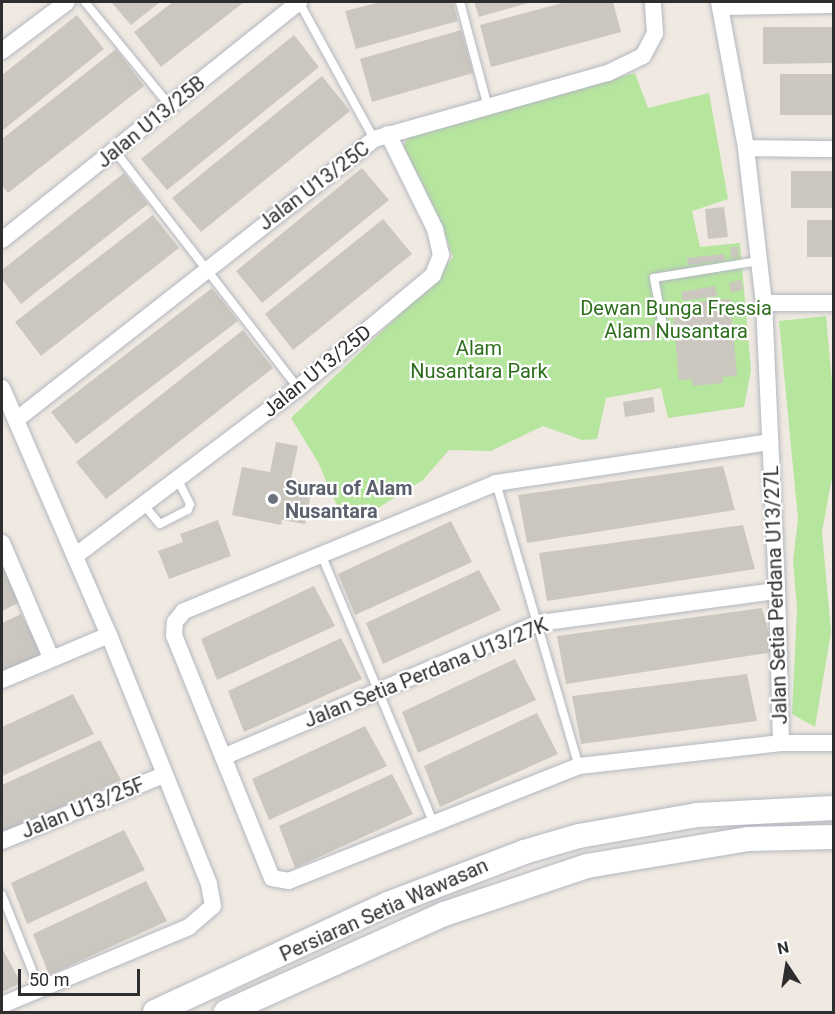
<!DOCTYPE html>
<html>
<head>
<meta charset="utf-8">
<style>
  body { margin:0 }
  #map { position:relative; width:835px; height:1014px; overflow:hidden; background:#efe9e1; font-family:Roboto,sans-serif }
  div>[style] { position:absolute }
  .green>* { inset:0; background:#b6e59e }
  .building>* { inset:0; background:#cbc7bf }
  .roads { filter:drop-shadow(0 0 2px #b4b7c1) drop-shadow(0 0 2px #b4b7c1) }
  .lane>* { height:8px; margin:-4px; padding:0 4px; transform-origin:4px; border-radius:4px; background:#fff }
  .street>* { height:16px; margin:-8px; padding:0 8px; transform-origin:8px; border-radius:8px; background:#fff }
  .secondary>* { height:24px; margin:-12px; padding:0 12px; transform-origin:12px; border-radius:12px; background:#fff }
  .dots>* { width:16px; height:16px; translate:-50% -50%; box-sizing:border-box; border:3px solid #fff; border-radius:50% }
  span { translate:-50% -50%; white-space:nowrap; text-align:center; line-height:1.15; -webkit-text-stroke:4.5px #fff; paint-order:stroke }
  .street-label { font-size:20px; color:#2e2e2e }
  .park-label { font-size:20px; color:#2c6e1b }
  .worship-label { font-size:20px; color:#5b616d; font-weight:700 }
  .left { translate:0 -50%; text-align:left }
  .frame { position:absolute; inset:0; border:3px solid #2e2e2e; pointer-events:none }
  .north { position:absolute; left:757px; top:936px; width:60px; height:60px; -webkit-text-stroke:4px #fff; paint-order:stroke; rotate:348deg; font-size:16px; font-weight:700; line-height:24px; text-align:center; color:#2e2e2e }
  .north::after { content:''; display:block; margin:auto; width:21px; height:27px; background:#2e2e2e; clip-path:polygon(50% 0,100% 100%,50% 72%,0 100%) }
  .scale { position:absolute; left:18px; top:969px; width:122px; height:27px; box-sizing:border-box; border:3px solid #2e2e2e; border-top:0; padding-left:8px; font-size:18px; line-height:21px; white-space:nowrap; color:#2e2e2e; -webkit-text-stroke:4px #fff; paint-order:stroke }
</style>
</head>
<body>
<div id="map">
  <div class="green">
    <i style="clip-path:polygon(635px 73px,648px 108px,709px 93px,728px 199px,692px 211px,700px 247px,740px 243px,751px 370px,744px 407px,668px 418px,661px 388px,606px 398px,597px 439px,582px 440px,543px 426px,491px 451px,449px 450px,423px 480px,370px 513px,342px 517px,318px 462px,291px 418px,416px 299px,453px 257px,444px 232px,399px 157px,409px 134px)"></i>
    <i style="clip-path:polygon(826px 316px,833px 394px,834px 466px,822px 532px,831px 632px,815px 727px,792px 714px,797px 608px,793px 561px,798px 519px,779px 321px)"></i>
  </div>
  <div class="building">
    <i style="clip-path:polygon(111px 2px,160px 2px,131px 25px)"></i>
    <i style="clip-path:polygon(173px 2px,244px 2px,161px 67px,134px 32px)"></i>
    <i style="clip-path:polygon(381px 2px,453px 2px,458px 21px,356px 49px,345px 11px)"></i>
    <i style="clip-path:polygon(474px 2px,531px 2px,479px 17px)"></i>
    <i style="clip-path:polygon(566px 2px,613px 2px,621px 32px,491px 67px,480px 25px)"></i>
    <i style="clip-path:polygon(77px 15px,104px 49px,2px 131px,2px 75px)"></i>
    <i style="clip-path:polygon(763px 27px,834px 27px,834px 63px,763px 64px)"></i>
    <i style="clip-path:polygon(461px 30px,473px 73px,372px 102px,360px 59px)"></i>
    <i style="clip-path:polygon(294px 35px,319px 67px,167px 190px,141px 159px)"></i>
    <i style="clip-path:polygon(116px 49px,144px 86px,8px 193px,2px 185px,2px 139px)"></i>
    <i style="clip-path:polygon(780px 74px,834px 74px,834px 115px,780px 115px)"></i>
    <i style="clip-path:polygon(322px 76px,350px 111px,201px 232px,172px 198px)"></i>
    <i style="clip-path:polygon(362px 168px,389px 200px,262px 303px,236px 271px)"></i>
    <i style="clip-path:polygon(791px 171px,834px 171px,834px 208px,791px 208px)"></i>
    <i style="clip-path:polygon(124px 173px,148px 204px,21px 304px,2px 279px,2px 270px)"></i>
    <i style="clip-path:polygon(724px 207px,728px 237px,708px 239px,705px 209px)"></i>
    <i style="clip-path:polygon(153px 215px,179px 248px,41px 356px,15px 322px)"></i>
    <i style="clip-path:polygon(383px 219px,412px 254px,293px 350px,265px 314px)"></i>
    <i style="clip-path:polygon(807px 220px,834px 220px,834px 257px,807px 257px)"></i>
    <i style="clip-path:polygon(730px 247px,738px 247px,739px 257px,731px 258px)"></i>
    <i style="clip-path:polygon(724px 254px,725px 260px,688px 265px,687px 258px)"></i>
    <i style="clip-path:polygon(741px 280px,743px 290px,731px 292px,729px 283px)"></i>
    <i style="clip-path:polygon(715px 286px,717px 296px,683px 301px,681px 292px)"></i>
    <i style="clip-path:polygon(212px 288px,238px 321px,76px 444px,51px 412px)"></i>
    <i style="clip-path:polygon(730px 299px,737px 376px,723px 377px,723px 383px,693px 386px,692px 379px,679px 380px,672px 304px)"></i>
    <i style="clip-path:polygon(656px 325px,658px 339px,640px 342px,638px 328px)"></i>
    <i style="clip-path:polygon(243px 330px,273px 368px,106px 499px,76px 462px)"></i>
    <i style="clip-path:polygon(653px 397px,655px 412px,625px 417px,623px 402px)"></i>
    <i style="clip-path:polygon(276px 442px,298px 446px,291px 479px,313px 484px,305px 524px,282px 520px,281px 525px,232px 515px,242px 467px,270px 472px)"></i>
    <i style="clip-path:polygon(723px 466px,735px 510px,527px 543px,518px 495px)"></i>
    <i style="clip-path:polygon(218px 520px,231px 556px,169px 579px,158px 551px,183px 542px,180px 534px)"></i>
    <i style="clip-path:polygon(451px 521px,472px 562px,355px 615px,338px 574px)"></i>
    <i style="clip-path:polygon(743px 525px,755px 569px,547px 601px,539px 553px)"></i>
    <i style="clip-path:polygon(2px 558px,24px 600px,2px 611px)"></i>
    <i style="clip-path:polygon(479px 570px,501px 610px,383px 664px,366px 623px)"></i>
    <i style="clip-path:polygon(314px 586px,335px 626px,217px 680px,201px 639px)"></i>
    <i style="clip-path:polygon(762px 608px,774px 652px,566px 684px,557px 636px)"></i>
    <i style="clip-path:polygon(21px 614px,42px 654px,2px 672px,2px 623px)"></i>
    <i style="clip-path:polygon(341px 638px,362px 679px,244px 732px,228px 691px)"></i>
    <i style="clip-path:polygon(515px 659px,536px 700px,418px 753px,402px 712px)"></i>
    <i style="clip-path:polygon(747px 674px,757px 721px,581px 744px,572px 696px)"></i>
    <i style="clip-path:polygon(73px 694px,94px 734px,2px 776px,2px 727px)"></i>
    <i style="clip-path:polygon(537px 713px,558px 754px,440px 807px,424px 766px)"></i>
    <i style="clip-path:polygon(365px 726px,387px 766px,269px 820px,252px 779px)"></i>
    <i style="clip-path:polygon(100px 740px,121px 780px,3px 833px,2px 785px)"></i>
    <i style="clip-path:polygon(392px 774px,413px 814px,295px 868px,279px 826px)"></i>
    <i style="clip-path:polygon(124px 830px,145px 870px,27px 924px,11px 883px)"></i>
    <i style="clip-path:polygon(146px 881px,167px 921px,49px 975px,33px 934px)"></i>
    <i style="clip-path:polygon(2px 948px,21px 983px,2px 992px)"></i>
  </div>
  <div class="roads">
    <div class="lane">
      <i style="left:85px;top:2px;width:134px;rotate:50.7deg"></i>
      <i style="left:299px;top:2px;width:156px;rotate:61.3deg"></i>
      <i style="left:460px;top:2px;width:109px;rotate:75.1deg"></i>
      <i style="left:115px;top:151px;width:299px;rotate:52.3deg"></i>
      <i style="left:663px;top:326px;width:49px;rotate:-100.6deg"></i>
      <i style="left:654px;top:278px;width:106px;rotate:-9.2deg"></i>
      <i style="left:496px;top:483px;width:295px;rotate:73.7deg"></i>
      <i style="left:143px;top:504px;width:26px;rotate:50deg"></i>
      <i style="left:160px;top:524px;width:31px;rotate:-27deg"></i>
      <i style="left:188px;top:510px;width:6px;rotate:-72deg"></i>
      <i style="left:190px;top:504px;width:28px;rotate:-117deg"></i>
      <i style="left:321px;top:554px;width:293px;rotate:67.3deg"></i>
      <i style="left:2px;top:895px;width:102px;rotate:68.2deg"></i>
    </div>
    <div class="street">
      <i style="left:719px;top:2px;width:148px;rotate:79.5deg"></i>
      <i style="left:746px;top:148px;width:156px;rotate:83.4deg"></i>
      <i style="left:764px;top:303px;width:288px;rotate:87.4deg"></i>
      <i style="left:777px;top:591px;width:152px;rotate:88.5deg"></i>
      <i style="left:781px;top:743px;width:203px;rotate:173.5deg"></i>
      <i style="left:579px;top:766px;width:312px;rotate:158.4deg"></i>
      <i style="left:289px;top:881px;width:17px;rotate:-170deg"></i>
      <i style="left:272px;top:878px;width:262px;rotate:-112deg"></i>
      <i style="left:174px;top:635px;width:13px;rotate:-86deg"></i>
      <i style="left:175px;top:622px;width:14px;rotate:-51deg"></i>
      <i style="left:184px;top:611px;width:337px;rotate:-22.3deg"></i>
      <i style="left:496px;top:483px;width:277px;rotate:-8.5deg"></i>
      <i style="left:720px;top:7px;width:114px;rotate:-1deg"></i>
      <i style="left:2px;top:51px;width:81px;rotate:-37deg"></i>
      <i style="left:746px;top:148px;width:88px;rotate:0.7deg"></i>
      <i style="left:2px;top:240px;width:381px;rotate:-38.7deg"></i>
      <i style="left:764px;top:303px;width:70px"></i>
      <i style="left:2px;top:388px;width:269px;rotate:66.6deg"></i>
      <i style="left:109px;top:635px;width:268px;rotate:68.1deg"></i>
      <i style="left:209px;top:884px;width:22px;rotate:80deg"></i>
      <i style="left:213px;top:906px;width:32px;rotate:139deg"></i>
      <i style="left:189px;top:927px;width:203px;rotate:157.4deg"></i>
      <i style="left:16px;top:420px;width:455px;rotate:-38.1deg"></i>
      <i style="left:374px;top:139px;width:243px;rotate:-15.8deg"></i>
      <i style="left:608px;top:73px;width:39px;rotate:-26deg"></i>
      <i style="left:643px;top:56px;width:26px;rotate:-62deg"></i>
      <i style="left:655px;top:33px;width:31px;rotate:-94deg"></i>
      <i style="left:2px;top:543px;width:125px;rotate:66.9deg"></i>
      <i style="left:75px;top:556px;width:279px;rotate:-37deg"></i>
      <i style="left:298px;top:388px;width:176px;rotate:-39.9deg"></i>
      <i style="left:433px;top:275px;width:22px;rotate:-68deg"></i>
      <i style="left:441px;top:255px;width:27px;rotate:-103deg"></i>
      <i style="left:435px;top:229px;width:106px;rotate:-116.3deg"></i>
      <i style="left:2px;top:680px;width:116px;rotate:-22.8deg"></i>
      <i style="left:781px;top:743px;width:53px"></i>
      <i style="left:223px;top:757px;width:343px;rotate:-23deg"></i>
      <i style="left:539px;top:623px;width:240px;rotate:-7.7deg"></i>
      <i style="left:2px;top:841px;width:175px;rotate:-22.2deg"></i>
    </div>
    <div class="secondary">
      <i style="left:155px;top:1012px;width:257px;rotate:-24.9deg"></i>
      <i style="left:388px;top:904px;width:146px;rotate:-20.9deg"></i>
      <i style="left:524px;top:852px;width:57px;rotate:-16.2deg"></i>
      <i style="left:579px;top:836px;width:120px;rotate:-10.1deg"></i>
      <i style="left:697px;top:815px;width:137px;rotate:-2.9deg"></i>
      <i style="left:226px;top:1012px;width:239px;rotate:-24.2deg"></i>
      <i style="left:444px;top:914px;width:151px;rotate:-18.6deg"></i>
      <i style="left:587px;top:866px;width:164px;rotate:-9.5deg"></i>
      <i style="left:749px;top:839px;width:85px;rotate:-1.3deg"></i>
    </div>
  </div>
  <div class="dots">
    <i style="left:273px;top:499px;background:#6b7280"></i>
  </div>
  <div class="street-label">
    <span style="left:151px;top:122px;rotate:-39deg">Jalan U13/25B</span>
    <span style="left:314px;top:186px;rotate:-37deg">Jalan U13/25C</span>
    <span style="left:317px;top:371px;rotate:-39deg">Jalan U13/25D</span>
    <span style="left:776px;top:595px;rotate:-92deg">Jalan Setia Perdana U13/27L</span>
    <span style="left:426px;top:673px;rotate:-22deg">Jalan Setia Perdana U13/27K</span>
    <span style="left:83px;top:808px;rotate:-22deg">Jalan U13/25F</span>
    <span style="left:384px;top:910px;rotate:-24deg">Persiaran Setia Wawasan</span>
  </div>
  <div class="park-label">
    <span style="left:676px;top:320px">Dewan Bunga Fressia<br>Alam Nusantara</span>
    <span style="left:479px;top:360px">Alam<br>Nusantara Park</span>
  </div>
  <div class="worship-label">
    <span class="left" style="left:285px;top:500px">Surau of Alam<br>Nusantara</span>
  </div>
  <div class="frame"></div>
  <div class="north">N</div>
  <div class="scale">50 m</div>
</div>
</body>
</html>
